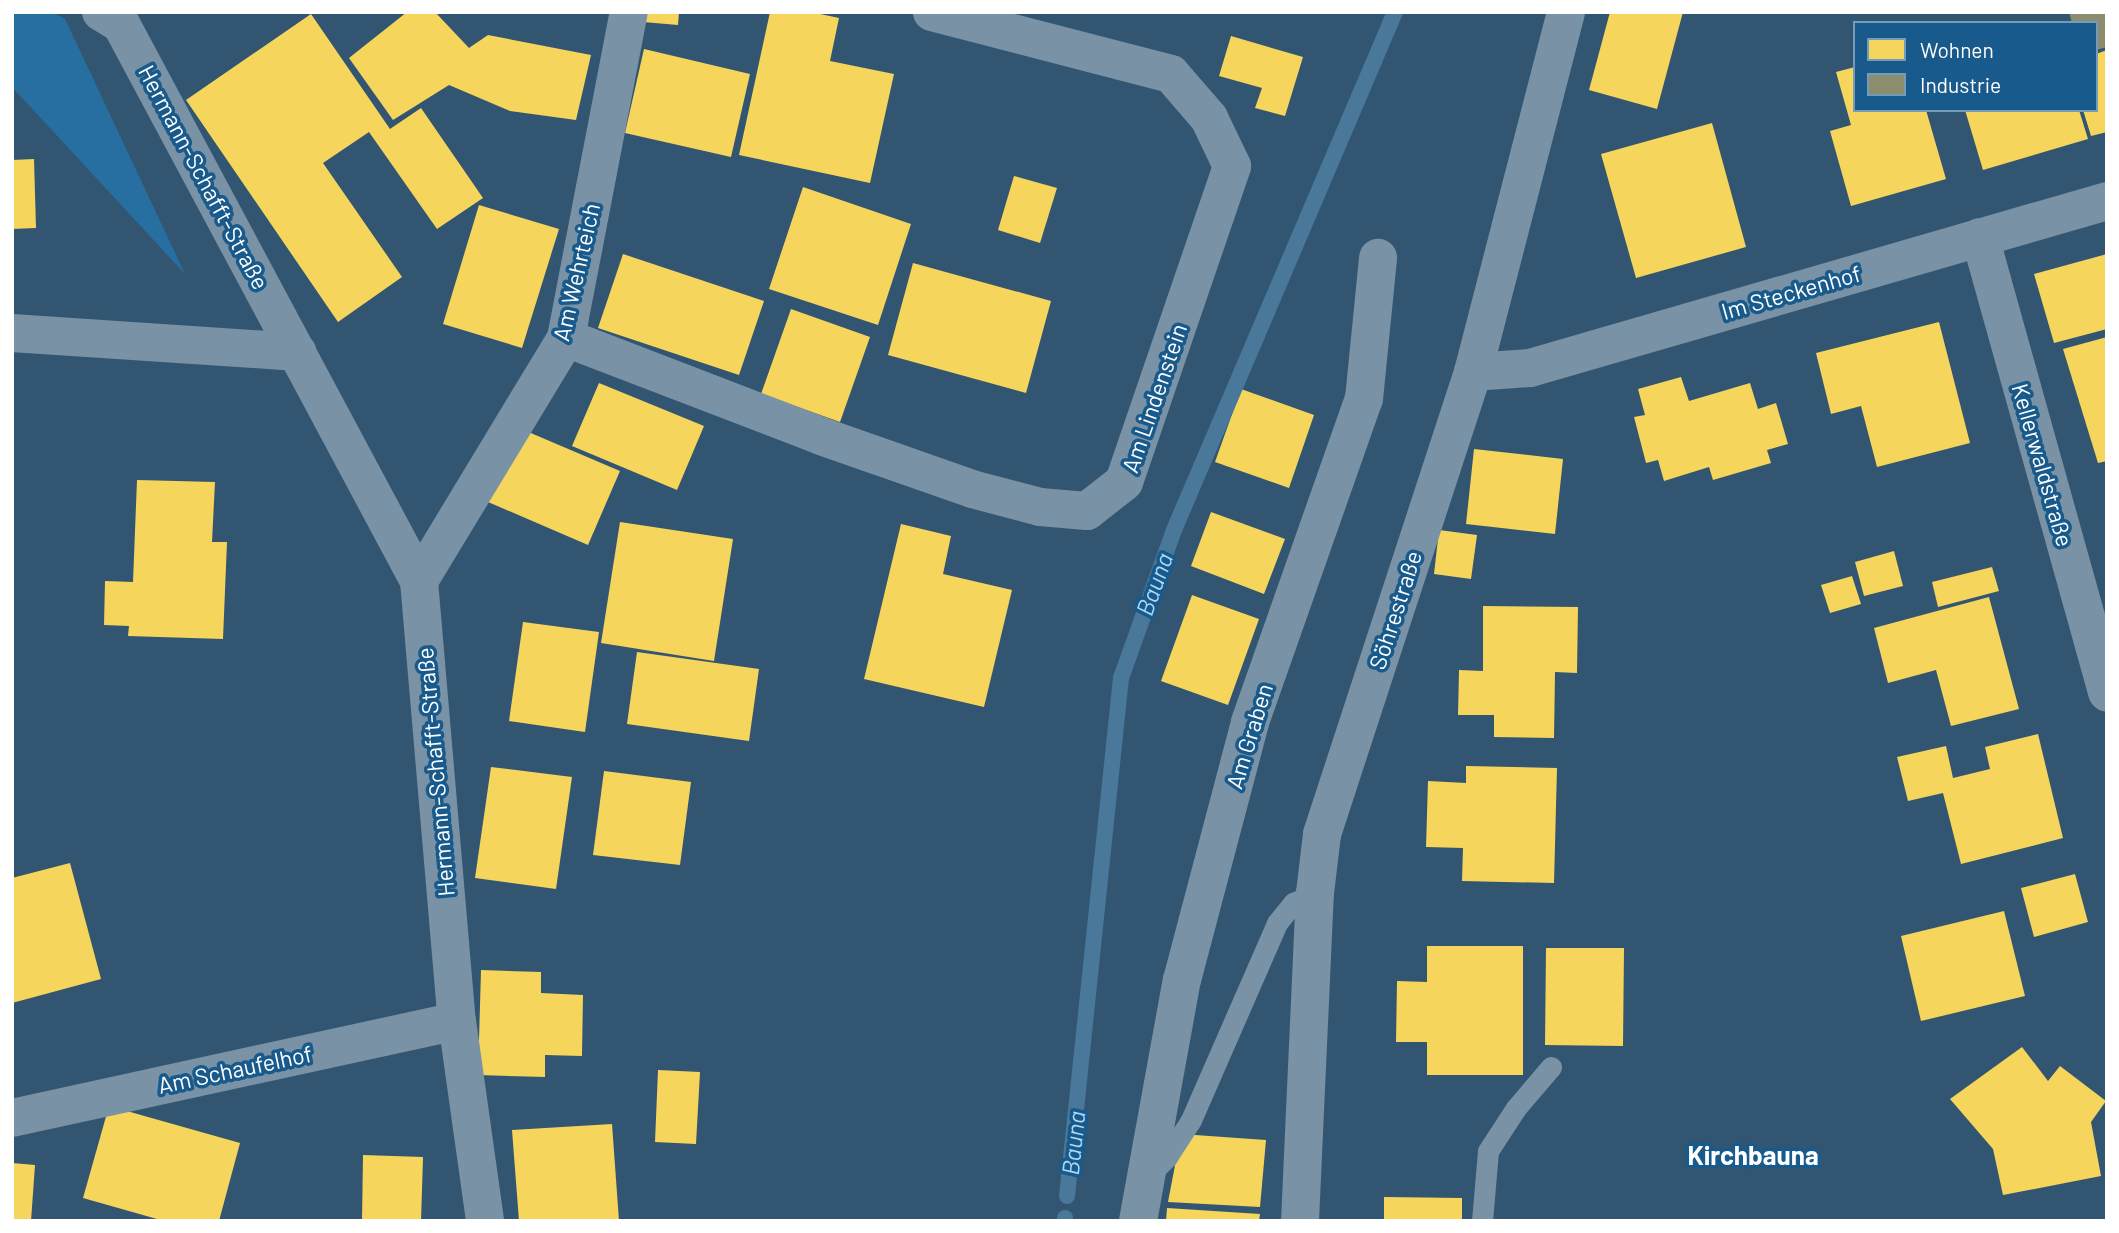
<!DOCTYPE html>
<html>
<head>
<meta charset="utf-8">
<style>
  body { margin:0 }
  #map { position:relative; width:2119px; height:1233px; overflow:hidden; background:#325671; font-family:Barlow,sans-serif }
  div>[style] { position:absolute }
  .green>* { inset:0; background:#286fa1 }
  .homes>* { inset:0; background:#f6d55c }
  .industry>* { inset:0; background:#8c8c6e }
  .stream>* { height:16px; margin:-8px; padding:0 8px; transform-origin:8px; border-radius:8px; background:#49789b }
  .lane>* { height:21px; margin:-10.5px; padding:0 10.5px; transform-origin:10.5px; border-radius:10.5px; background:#7992a5 }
  .street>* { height:38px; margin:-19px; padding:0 19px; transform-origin:19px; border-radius:19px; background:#7992a5 }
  span { translate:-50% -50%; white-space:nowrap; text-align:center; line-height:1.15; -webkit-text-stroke:7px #185a8b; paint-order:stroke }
  .street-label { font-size:23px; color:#fff }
  .water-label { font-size:24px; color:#add8f6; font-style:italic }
  .quarter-label { font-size:26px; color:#fff; font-weight:700 }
  .frame { position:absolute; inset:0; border:14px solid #fff; pointer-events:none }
  .legend { position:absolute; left:1853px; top:21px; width:245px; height:91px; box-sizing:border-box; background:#185a8b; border:2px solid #749cb9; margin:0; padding:9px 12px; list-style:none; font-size:21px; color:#fff }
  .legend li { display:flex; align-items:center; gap:14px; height:35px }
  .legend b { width:35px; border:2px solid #749cb9 }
</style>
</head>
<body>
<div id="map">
  <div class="green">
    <i style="clip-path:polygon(12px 12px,52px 12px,65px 19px,185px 274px,12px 87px)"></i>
  </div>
  <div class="homes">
    <i style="clip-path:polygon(407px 12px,435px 12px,469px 48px,488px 35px,591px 55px,576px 120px,510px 111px,449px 85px,393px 120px,349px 58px)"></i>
    <i style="clip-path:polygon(644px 12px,679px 12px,678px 25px,643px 22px)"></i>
    <i style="clip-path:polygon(770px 12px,811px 12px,839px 18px,830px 61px,894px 74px,870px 183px,739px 155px)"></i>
    <i style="clip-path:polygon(1610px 12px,1683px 12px,1657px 109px,1589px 90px)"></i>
    <i style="clip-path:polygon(311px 14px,390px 129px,421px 108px,483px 198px,437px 229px,369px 132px,323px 163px,402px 277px,338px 322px,186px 100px)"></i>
    <i style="clip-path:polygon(1231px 36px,1303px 57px,1285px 116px,1255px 108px,1262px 88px,1219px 76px)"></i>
    <i style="clip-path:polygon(644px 49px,750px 74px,731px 157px,625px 133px)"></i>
    <i style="clip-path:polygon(2107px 50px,2107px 132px,2091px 136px,2083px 110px,2096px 110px,2096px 54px)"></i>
    <i style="clip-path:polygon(1855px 67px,1855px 110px,1926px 110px,1946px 179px,1851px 206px,1830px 131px,1851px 125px,1836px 72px)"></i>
    <i style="clip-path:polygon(1965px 110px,2079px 110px,2088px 139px,1983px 170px)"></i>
    <i style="clip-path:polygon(1712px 123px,1746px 247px,1636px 278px,1601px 154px)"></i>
    <i style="clip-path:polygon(34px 159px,36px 228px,12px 229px,12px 160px)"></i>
    <i style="clip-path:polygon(1014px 176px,1057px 188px,1040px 243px,998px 230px)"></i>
    <i style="clip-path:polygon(803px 187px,911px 224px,878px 325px,769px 289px)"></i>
    <i style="clip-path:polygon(479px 205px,559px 229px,522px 348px,443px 324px)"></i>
    <i style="clip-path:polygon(623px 254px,764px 301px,739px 375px,598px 328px)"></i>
    <i style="clip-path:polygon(2107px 254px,2107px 329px,2054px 343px,2034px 274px)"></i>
    <i style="clip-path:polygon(913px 263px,1051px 301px,1026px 393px,888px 355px)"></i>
    <i style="clip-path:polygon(791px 309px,870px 337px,840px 422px,761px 394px)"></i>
    <i style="clip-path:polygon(1939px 322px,1970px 443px,1877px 467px,1861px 406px,1831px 414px,1816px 353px)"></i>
    <i style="clip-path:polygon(2107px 337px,2107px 461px,2098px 463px,2063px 349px)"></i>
    <i style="clip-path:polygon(1681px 377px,1689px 401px,1750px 383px,1758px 409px,1776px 403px,1788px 444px,1767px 450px,1771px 463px,1713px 480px,1709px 467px,1664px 481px,1658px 460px,1646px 463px,1634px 417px,1645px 415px,1638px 389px)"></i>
    <i style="clip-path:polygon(599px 383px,704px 426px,677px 490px,572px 446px)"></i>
    <i style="clip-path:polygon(1241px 389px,1314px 415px,1289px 488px,1215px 462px)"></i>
    <i style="clip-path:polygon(519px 428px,620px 471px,588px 545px,488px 502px)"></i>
    <i style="clip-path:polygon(1474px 449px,1563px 459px,1555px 534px,1466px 524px)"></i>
    <i style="clip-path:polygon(137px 480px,215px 482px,212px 542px,227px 542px,223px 639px,128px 636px,129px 626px,104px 625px,105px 581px,133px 582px)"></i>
    <i style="clip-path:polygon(1211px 512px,1285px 539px,1264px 594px,1191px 566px)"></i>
    <i style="clip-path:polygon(620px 522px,733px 539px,714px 661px,601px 643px)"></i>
    <i style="clip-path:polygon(901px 524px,951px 536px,943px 574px,1012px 590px,984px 707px,864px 679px)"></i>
    <i style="clip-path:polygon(1439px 530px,1477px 535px,1471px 579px,1434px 574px)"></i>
    <i style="clip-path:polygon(1894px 551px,1903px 586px,1864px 596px,1855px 562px)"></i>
    <i style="clip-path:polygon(1992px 567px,1999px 591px,1938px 607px,1932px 582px)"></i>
    <i style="clip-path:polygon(1852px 576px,1861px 604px,1830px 613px,1821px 585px)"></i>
    <i style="clip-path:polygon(1192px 595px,1259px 619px,1228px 705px,1161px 681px)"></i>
    <i style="clip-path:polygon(1989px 597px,2019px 709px,1951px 726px,1936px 670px,1888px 683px,1874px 628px)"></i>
    <i style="clip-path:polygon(1483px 606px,1578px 607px,1577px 673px,1555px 672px,1554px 738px,1494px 737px,1494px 715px,1458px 715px,1459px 670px,1483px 671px)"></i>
    <i style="clip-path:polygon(523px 622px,599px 632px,585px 732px,509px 721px)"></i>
    <i style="clip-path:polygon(637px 652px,759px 669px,749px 741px,627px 724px)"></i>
    <i style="clip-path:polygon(2038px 734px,2063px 838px,1961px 864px,1943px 793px,1908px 801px,1897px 757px,1946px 746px,1953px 778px,1990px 769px,1985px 747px)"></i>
    <i style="clip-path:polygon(1466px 766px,1557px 768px,1554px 883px,1462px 881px,1463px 848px,1426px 847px,1428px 781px,1466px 783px)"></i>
    <i style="clip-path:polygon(491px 767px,572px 777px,556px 889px,475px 878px)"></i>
    <i style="clip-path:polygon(604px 771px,691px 782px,680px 865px,593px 855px)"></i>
    <i style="clip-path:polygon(70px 863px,101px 979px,12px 1003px,12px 878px)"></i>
    <i style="clip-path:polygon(2075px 874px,2088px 922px,2034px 937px,2021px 888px)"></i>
    <i style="clip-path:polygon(2004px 911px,2025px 996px,1921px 1021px,1901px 936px)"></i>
    <i style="clip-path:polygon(1427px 946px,1523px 946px,1523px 1075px,1427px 1075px,1427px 1042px,1396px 1042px,1397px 981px,1427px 982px)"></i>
    <i style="clip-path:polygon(1546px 948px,1624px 948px,1623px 1046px,1545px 1045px)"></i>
    <i style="clip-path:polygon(481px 970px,541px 972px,541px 993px,583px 995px,582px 1056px,545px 1055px,545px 1077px,478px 1075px)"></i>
    <i style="clip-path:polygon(2022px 1047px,2048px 1081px,2060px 1066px,2106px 1101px,2091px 1122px,2101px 1176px,2003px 1195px,1993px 1149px,1950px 1099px)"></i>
    <i style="clip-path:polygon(658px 1070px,700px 1072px,696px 1144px,655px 1142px)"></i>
    <i style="clip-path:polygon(109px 1106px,240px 1143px,219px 1221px,164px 1221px,83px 1198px)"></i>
    <i style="clip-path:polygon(612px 1124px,619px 1221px,519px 1221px,512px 1130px)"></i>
    <i style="clip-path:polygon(1181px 1134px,1266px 1140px,1260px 1207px,1168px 1202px)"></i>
    <i style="clip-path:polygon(363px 1155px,423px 1157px,421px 1221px,362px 1221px)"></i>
    <i style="clip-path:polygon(12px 1163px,35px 1165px,31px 1221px,12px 1221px)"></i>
    <i style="clip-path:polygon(1384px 1197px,1462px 1198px,1462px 1221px,1384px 1221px)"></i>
    <i style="clip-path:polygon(1167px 1208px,1260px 1214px,1259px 1221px,1166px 1221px)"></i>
  </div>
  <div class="industry">
    <i style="clip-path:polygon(2069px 12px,2107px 12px,2107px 47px,2096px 50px,2096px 23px,2072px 23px)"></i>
  </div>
  <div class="stream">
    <i style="left:1067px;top:1196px;width:521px;rotate:-84.05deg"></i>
    <i style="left:1121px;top:678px;width:157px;rotate:-70.3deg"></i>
    <i style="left:1174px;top:530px;width:563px;rotate:-66.89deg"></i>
    <i style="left:1065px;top:1221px;width:3px;rotate:-90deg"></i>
  </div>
  <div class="lane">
    <i style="left:1151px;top:1173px;width:23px;rotate:-45deg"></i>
    <i style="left:1167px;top:1157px;width:44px;rotate:-57deg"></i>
    <i style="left:1191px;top:1120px;width:215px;rotate:-66.4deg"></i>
    <i style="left:1277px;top:923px;width:26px;rotate:-51deg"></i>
    <i style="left:1293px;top:903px;width:24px;rotate:-24deg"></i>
    <i style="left:1482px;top:1221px;width:70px;rotate:-85.1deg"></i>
    <i style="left:1488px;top:1151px;width:51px;rotate:-56.9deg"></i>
    <i style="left:1516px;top:1108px;width:54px;rotate:-49.5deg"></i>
  </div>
  <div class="street">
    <i style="left:101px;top:12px;width:23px;rotate:31deg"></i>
    <i style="left:121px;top:24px;width:632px;rotate:61.85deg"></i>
    <i style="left:419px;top:581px;width:442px;rotate:85.1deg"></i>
    <i style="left:457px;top:1021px;width:202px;rotate:82deg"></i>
    <i style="left:1980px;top:237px;width:473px;rotate:74.4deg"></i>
    <i style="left:12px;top:333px;width:286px;rotate:3.8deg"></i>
    <i style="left:566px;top:338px;width:273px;rotate:21deg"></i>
    <i style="left:821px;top:436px;width:160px;rotate:19.3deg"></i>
    <i style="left:972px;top:489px;width:70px;rotate:14.8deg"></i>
    <i style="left:1040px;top:507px;width:47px;rotate:4.9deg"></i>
    <i style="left:1087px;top:511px;width:47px;rotate:-38.1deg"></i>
    <i style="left:1124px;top:482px;width:334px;rotate:-71.1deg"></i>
    <i style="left:1232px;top:166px;width:53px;rotate:-115.6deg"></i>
    <i style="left:1209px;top:118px;width:58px;rotate:-130.8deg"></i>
    <i style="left:1171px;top:74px;width:247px;rotate:-165.5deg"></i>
    <i style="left:1473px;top:372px;width:57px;rotate:-4deg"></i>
    <i style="left:1530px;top:368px;width:601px;rotate:-16.14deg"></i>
    <i style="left:419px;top:581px;width:284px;rotate:-58.8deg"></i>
    <i style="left:566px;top:338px;width:332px;rotate:-79.1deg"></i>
    <i style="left:12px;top:1118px;width:455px;rotate:-12.3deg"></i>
    <i style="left:1138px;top:1221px;width:245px;rotate:-79.7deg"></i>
    <i style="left:1182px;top:980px;width:267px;rotate:-75.2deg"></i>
    <i style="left:1250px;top:722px;width:343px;rotate:-70.6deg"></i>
    <i style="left:1364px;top:399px;width:142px;rotate:-84.3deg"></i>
    <i style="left:1300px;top:1221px;width:328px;rotate:-87.4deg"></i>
    <i style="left:1315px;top:893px;width:59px;rotate:-83.2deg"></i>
    <i style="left:1322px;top:834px;width:486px;rotate:-71.9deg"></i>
    <i style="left:1473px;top:372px;width:372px;rotate:-75.5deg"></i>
  </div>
  <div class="street-label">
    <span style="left:204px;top:177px;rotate:62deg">Hermann-Schafft-Straße</span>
    <span style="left:576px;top:272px;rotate:-77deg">Am Wehrteich</span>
    <span style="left:1791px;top:292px;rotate:-16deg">Im Steckenhof</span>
    <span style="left:1154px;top:398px;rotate:-71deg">Am Lindenstein</span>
    <span style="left:2043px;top:465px;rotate:74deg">Kellerwaldstraße</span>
    <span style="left:1395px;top:610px;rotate:-72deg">Söhrestraße</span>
    <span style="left:1249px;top:736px;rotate:-73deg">Am Graben</span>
    <span style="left:435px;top:772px;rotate:-95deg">Hermann-Schafft-Straße</span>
    <span style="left:235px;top:1069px;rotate:-12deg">Am Schaufelhof</span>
  </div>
  <div class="water-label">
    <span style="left:1154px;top:584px;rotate:-70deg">Bauna</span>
    <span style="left:1073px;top:1143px;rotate:-84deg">Bauna</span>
  </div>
  <div class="quarter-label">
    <span style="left:1753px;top:1155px">Kirchbauna</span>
  </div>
  <div class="frame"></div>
  <ul class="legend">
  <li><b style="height:19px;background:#f6d55c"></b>Wohnen</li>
  <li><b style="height:19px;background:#8c8c6e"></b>Industrie</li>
  </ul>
</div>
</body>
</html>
